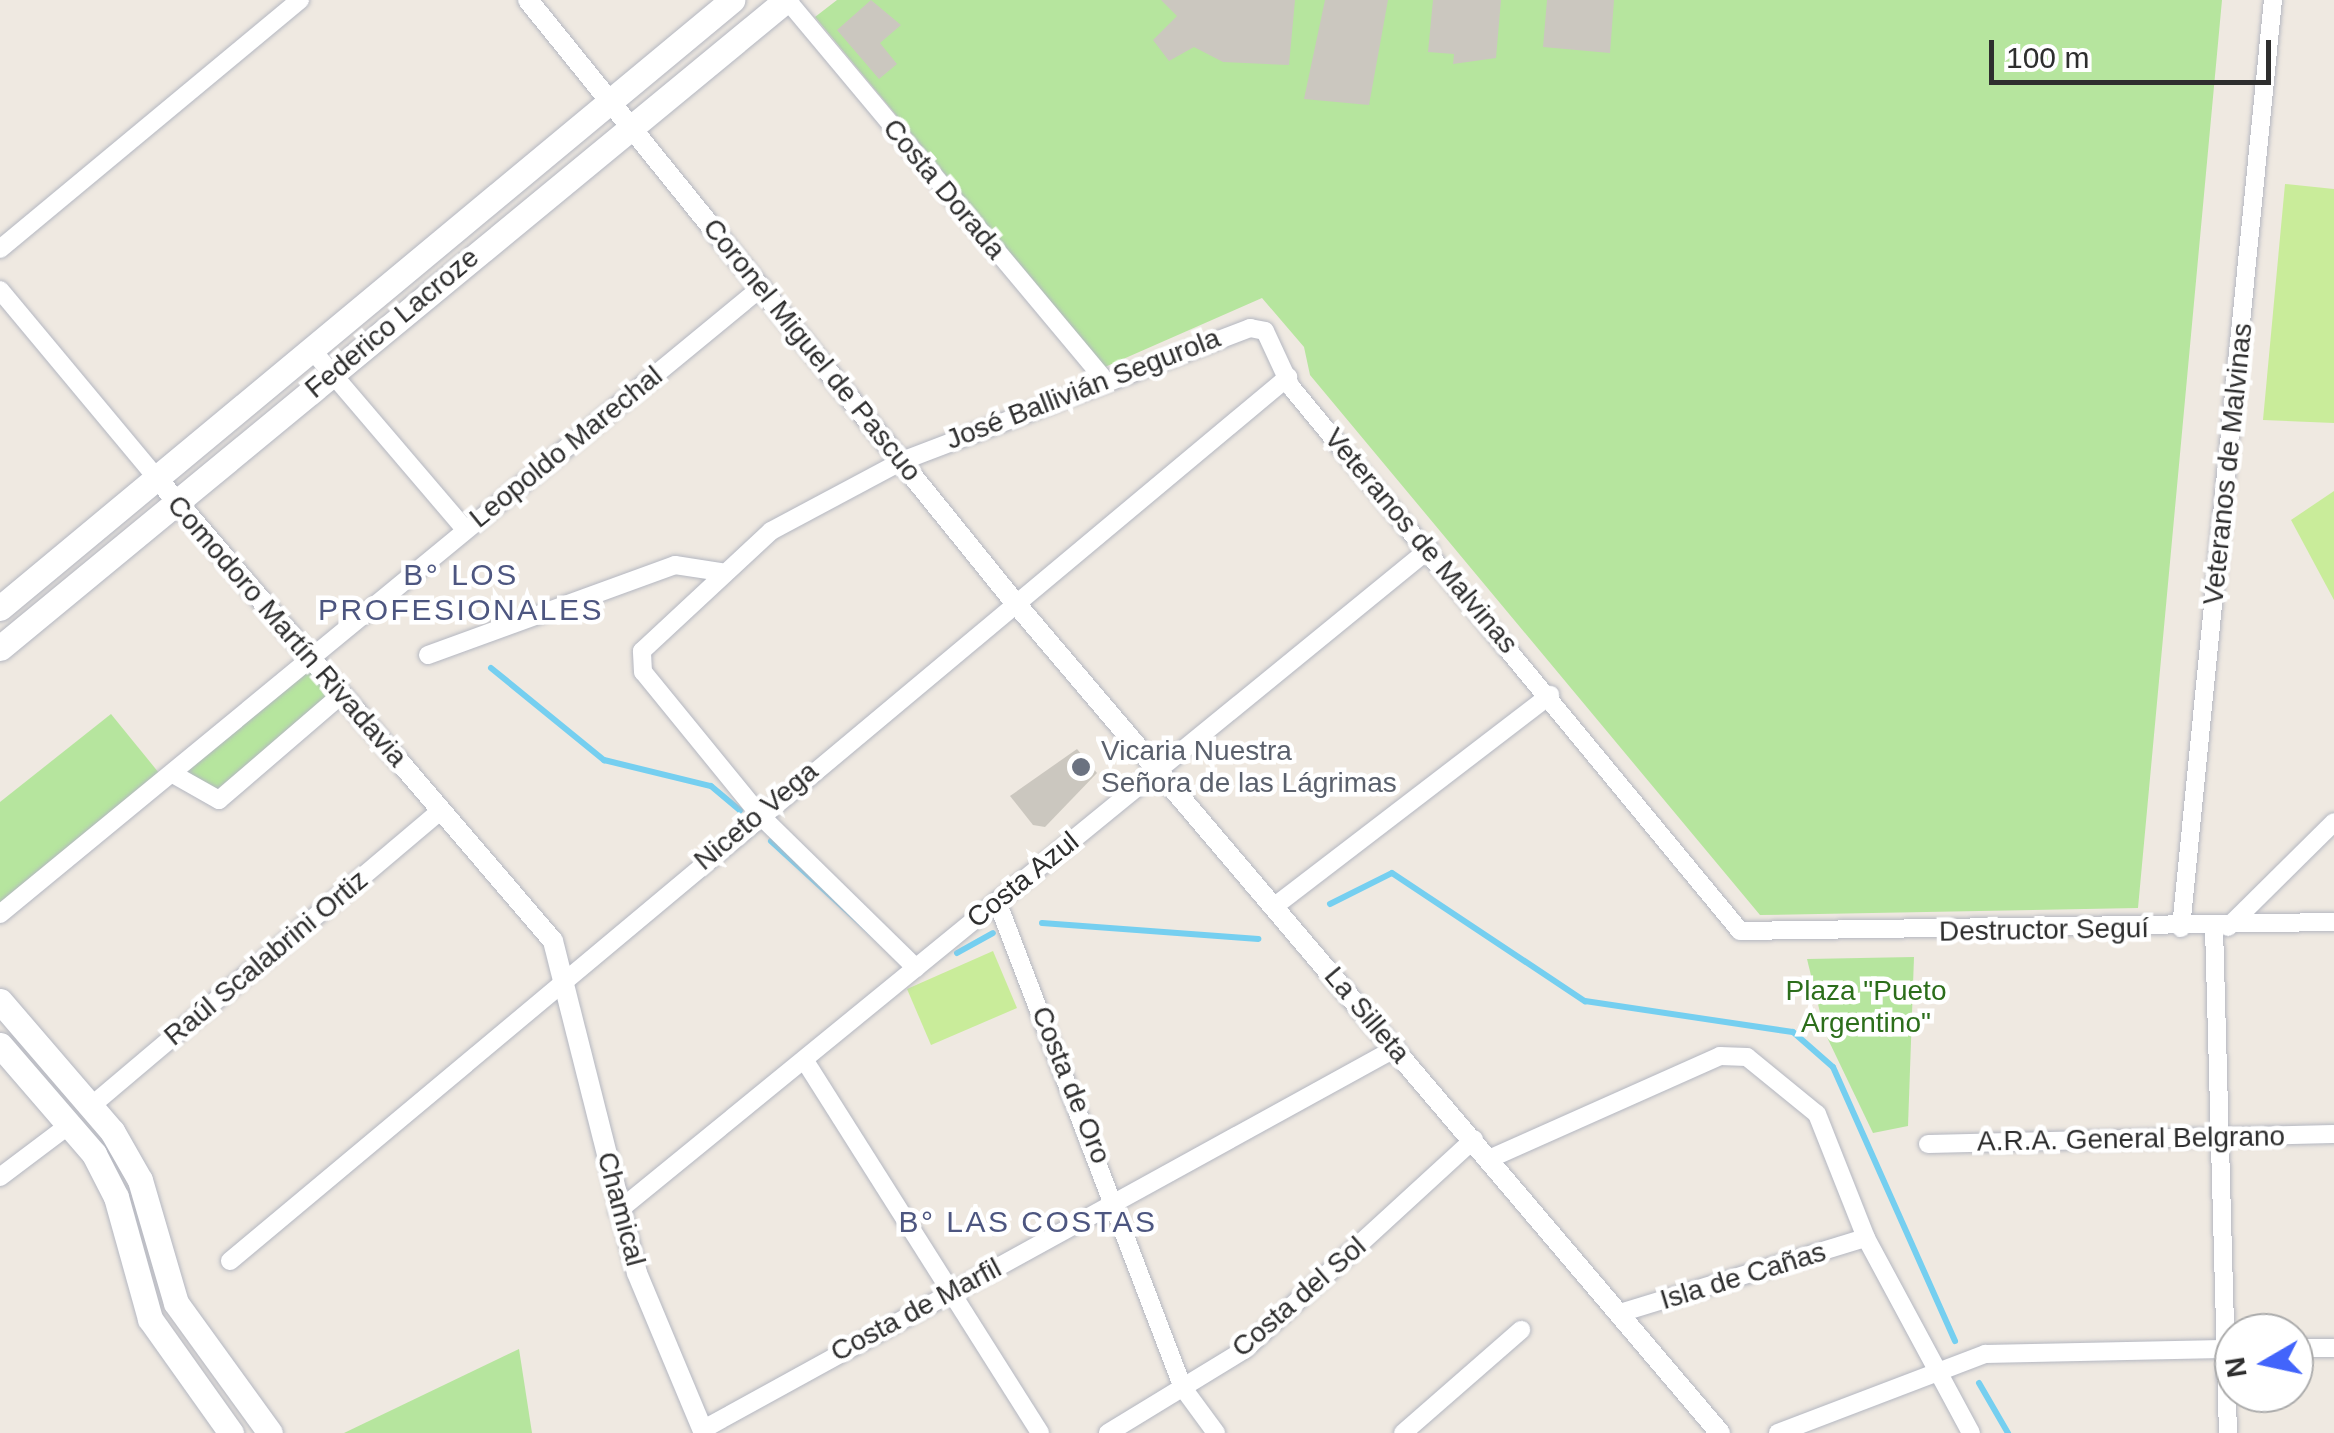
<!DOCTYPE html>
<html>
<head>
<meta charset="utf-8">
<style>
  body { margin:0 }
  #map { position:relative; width:2334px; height:1433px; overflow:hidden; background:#efe9e1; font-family:Arial,sans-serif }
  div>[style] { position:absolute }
  .green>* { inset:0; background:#b6e59e }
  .pitch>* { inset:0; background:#c9ec9a }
  .stream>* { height:6px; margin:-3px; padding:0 3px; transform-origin:3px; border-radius:3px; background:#75cff0 }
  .building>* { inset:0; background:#cbc7bf }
  .roads { filter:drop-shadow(0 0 2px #b4b7c1) drop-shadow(0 0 2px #b4b7c1) }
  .minor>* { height:18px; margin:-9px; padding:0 9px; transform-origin:9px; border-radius:9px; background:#fff }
  .tertiary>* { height:20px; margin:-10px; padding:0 10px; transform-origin:10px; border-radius:10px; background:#fff }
  .secondary>* { height:25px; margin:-12.5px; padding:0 12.5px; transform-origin:12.5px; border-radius:12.5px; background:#fff }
  .dots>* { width:28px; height:28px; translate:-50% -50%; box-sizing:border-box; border:5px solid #fff; border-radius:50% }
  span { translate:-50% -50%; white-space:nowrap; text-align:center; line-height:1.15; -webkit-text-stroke:9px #fff; paint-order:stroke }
  .street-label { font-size:28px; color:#2e2e2e }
  .worship-label { font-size:28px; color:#5b616d }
  .left { translate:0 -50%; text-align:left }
  .park-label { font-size:28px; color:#2c6e1b }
  .neighbourhood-label { font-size:30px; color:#4d5680; letter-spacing:2.5px }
  .north { position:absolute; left:2214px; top:1313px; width:100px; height:100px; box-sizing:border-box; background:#fff; border:2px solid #ababab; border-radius:50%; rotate:261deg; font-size:28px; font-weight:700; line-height:40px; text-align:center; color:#2e2e2e }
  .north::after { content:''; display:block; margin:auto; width:35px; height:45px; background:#4264fb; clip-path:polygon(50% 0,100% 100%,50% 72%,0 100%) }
  .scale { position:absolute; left:1989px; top:40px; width:282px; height:45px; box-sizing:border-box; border:5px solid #2e2e2e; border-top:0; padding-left:12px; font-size:30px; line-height:35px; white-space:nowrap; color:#2e2e2e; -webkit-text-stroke:8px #fff; paint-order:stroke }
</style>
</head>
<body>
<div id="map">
  <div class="green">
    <i style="clip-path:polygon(837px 0,2222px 0,2138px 908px,1760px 915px,1310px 375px,1304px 347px,1262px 298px,1105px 367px,815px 17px)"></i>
    <i style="clip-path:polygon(306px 662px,335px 696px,211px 794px,180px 771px)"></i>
    <i style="clip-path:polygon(111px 714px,159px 773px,0 906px,0 802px)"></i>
    <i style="clip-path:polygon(1914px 957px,1908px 1126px,1873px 1133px,1825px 1033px,1807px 959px)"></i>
    <i style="clip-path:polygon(519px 1349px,532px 1433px,344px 1433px)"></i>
  </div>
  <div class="pitch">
    <i style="clip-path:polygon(2285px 184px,2334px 189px,2334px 423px,2263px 420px)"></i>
    <i style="clip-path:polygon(2334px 491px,2334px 600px,2291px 520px)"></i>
    <i style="clip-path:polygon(993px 951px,1017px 1008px,931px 1045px,907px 989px)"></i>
  </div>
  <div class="stream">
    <i style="left:491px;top:668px;width:146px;rotate:39.2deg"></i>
    <i style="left:604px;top:760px;width:110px;rotate:13.7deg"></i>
    <i style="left:711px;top:786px;width:38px;rotate:40deg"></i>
    <i style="left:771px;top:841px;width:163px;rotate:42.5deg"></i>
    <i style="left:1330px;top:904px;width:69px;rotate:-26.6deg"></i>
    <i style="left:1392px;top:873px;width:232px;rotate:33.6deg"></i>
    <i style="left:1585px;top:1001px;width:210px;rotate:8.5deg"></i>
    <i style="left:1793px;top:1032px;width:53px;rotate:41.2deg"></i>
    <i style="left:1833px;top:1067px;width:300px;rotate:66deg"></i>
    <i style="left:1042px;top:923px;width:217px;rotate:4.2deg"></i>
    <i style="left:957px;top:953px;width:41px;rotate:-29.1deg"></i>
    <i style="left:1979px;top:1383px;width:58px;rotate:59.9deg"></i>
  </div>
  <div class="building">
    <i style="clip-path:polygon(871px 0,901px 25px,880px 43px,897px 64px,879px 79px,837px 30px)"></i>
    <i style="clip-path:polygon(1161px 0,1295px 0,1289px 65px,1223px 62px,1194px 47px,1169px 61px,1153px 40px,1177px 16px)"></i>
    <i style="clip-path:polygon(1325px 0,1388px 0,1369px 105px,1304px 99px)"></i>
    <i style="clip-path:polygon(1433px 0,1501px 0,1496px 58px,1453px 64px,1454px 54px,1428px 52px)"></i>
    <i style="clip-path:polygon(1547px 0,1614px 0,1610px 53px,1543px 47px)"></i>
    <i style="clip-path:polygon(1077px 749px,1097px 773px,1045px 827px,1033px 825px,1010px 796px)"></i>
  </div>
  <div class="roads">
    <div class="minor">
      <i style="left:787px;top:0;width:491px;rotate:50.1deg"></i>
      <i style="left:0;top:249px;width:390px;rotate:-39.7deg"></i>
      <i style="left:0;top:290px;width:242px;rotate:50.2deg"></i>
      <i style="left:312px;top:350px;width:235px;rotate:49.5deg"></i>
      <i style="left:428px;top:655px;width:263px;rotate:-20deg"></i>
      <i style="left:675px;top:565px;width:47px;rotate:8.7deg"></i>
      <i style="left:173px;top:774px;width:53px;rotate:29.5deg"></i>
      <i style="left:219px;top:800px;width:160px;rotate:-40.7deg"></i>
      <i style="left:997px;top:901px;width:521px;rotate:69.1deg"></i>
      <i style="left:1183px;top:1388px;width:56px;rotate:53.7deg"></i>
      <i style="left:1275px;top:906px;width:347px;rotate:-37.5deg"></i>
      <i style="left:0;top:914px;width:987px;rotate:-39.45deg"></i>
      <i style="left:2214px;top:927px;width:506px;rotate:88.42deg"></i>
      <i style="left:2228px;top:927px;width:149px;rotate:-44.7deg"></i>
      <i style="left:2181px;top:928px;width:933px;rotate:-84.34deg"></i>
      <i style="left:916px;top:968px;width:220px;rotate:-135.6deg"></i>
      <i style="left:759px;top:814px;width:183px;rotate:-129.2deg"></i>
      <i style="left:643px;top:672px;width:21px;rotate:-93deg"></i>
      <i style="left:642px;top:651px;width:176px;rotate:-42.9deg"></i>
      <i style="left:771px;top:531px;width:149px;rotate:-28.1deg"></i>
      <i style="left:902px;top:461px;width:373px;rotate:-20.9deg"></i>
      <i style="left:1250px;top:328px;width:15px;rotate:11deg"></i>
      <i style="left:1265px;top:331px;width:62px;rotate:65.1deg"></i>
      <i style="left:1291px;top:387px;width:705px;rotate:50.46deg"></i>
      <i style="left:1740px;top:931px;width:594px;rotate:-0.87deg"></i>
      <i style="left:805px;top:1061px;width:440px;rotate:57.7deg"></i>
      <i style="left:91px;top:1106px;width:458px;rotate:-40.2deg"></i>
      <i style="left:1928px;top:1144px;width:406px;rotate:-1.4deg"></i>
      <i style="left:1489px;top:1159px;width:253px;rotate:-24deg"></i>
      <i style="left:1720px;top:1056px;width:27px;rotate:2deg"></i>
      <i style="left:1747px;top:1057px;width:90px;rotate:39.2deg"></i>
      <i style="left:1817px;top:1114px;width:133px;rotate:68.4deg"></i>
      <i style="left:1866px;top:1238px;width:221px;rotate:61.7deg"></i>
      <i style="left:0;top:1177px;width:86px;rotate:-37deg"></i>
      <i style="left:618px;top:1211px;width:1047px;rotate:-39.22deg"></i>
      <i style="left:230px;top:1261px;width:1379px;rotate:-39.88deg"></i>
      <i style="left:1620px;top:1313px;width:257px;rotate:-17deg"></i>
      <i style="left:2294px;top:1348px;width:40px"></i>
      <i style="left:702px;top:1430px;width:792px;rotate:-28.83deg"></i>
      <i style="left:1108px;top:1433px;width:159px;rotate:-31.4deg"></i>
      <i style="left:1244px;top:1350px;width:312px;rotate:-42.5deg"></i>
      <i style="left:1403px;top:1433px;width:157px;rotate:-41.1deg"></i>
      <i style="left:1778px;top:1433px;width:222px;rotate:-20.9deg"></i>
      <i style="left:1985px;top:1354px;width:249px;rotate:-1.2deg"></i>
    </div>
    <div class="tertiary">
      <i style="left:528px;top:0;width:770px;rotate:51.06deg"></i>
      <i style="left:1012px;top:599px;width:1094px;rotate:49.67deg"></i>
      <i style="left:155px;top:476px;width:612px;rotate:49.44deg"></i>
      <i style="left:553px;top:941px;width:342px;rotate:75.8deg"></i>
      <i style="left:637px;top:1273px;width:173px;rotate:67.3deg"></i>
    </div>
    <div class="secondary">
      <i style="left:0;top:608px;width:952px;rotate:-39.71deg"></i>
      <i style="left:0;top:648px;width:1019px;rotate:-39.5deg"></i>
      <i style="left:0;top:1001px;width:172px;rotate:49.3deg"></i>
      <i style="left:112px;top:1131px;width:56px;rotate:60.3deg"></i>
      <i style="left:140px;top:1180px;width:128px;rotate:73.7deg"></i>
      <i style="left:176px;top:1303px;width:160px;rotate:54.1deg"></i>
      <i style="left:0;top:1045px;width:144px;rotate:49.2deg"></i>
      <i style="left:94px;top:1154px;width:48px;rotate:62.9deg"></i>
      <i style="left:116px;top:1197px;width:127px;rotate:74.4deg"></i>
      <i style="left:150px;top:1319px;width:140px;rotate:54.6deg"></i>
    </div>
  </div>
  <div class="dots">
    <i style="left:1081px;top:767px;background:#6b7280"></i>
  </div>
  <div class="street-label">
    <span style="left:944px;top:189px;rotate:50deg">Costa Dorada</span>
    <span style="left:392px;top:323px;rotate:-40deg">Federico Lacroze</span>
    <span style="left:812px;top:350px;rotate:51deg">Coronel Miguel de Pascuo</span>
    <span style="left:1083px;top:389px;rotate:-21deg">José Ballivián Segurola</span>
    <span style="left:566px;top:447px;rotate:-39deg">Leopoldo Marechal</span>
    <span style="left:2228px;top:464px;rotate:-84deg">Veteranos de Malvinas</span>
    <span style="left:1421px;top:541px;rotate:50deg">Veteranos de Malvinas</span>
    <span style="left:287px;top:631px;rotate:49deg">Comodoro Martín Rivadavia</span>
    <span style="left:756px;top:816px;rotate:-40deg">Niceto Vega</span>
    <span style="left:1023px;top:880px;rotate:-39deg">Costa Azul</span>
    <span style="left:2044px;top:930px;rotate:-1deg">Destructor Seguí</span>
    <span style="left:266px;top:958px;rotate:-40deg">Raúl Scalabrini Ortiz</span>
    <span style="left:1367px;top:1015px;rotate:50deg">La Silleta</span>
    <span style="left:1071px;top:1085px;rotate:68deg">Costa de Oro</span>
    <span style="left:2131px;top:1139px;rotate:-1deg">A.R.A. General Belgrano</span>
    <span style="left:621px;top:1209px;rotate:75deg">Chamical</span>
    <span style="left:1743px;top:1276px;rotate:-17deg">Isla de Cañas</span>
    <span style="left:1299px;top:1297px;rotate:-41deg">Costa del Sol</span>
    <span style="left:916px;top:1310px;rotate:-28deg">Costa de Marfil</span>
  </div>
  <div class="worship-label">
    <span class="left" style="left:1101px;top:767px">Vicaria Nuestra<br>Señora de las Lágrimas</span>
  </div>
  <div class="park-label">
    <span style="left:1866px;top:1007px">Plaza "Pueto<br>Argentino"</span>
  </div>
  <div class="neighbourhood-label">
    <span style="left:461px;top:592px">B° LOS<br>PROFESIONALES</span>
    <span style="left:1028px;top:1222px">B° LAS COSTAS</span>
  </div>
  <div class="north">N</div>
  <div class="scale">100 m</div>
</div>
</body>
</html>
